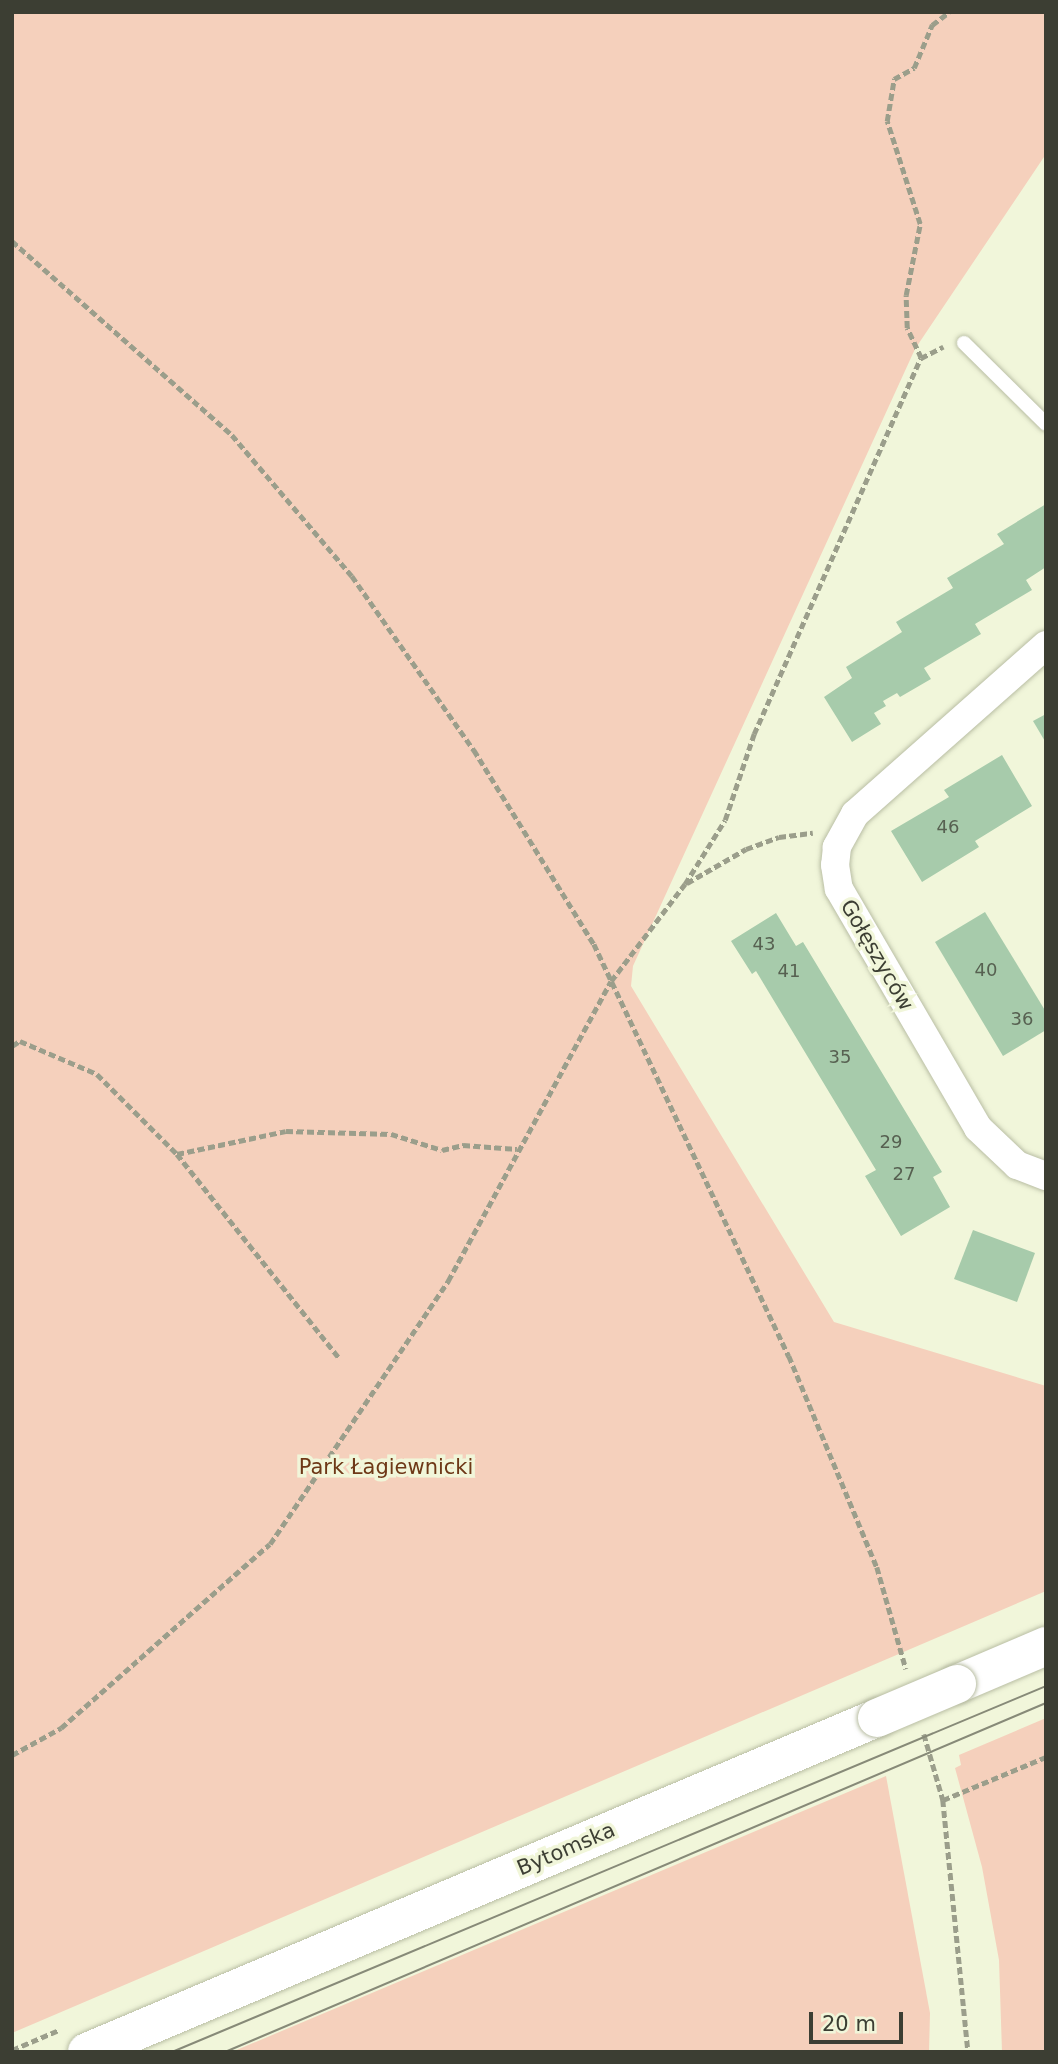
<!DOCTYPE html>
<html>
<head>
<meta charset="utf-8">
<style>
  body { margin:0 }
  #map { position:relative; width:1058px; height:2064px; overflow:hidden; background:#f1f6da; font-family:"DejaVu Sans",sans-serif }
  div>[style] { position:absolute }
  .green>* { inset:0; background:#f5d0bc }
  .building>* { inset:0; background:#a7cbab }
  .path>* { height:4.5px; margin-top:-2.25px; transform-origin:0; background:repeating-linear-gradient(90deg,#9b9e8b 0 7px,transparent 0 10.5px) }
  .roads { filter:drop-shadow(0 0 2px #b9bea4) drop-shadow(0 0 2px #b9bea4) }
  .lane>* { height:14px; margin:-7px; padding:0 7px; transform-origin:7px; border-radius:7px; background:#fff }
  .street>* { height:28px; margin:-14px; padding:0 14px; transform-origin:14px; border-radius:14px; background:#fff }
  .secondary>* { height:38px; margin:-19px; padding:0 19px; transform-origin:19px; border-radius:19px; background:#fff }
  .tram>* { height:2px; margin:-1px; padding:0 1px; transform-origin:1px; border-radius:1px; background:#878a78 }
  .bridges { filter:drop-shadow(0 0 2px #b9bea4) drop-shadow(0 0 2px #b9bea4) }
  .secondary-bridge>* { height:38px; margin:-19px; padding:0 19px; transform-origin:19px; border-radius:19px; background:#fff }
  span { translate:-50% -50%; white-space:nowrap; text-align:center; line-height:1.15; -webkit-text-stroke:7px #f1f6da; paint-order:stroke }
  .number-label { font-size:18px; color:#576151 }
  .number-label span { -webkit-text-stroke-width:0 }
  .street-label { font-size:21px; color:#3c3e33 }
  .park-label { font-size:21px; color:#6e3817 }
  .frame { position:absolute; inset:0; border:14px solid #3c3e33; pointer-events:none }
  .scale { position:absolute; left:809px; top:2012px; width:94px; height:32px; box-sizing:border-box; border:4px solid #3c3e33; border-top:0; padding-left:9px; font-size:21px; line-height:24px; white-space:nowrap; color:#3c3e33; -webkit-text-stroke:5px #f1f6da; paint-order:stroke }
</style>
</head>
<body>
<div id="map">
  <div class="green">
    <i style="clip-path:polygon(12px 12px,1046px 12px,1046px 154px,915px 349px,633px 966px,631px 986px,834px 1322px,1046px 1386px,1046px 1591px,12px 2033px)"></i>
    <i style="clip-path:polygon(1046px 1718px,1046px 2052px,1002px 2052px,999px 1960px,982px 1867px,955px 1768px,961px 1765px,959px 1755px)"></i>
    <i style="clip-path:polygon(886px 1776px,930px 2013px,929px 2052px,232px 2052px)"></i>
  </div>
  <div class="building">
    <i style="clip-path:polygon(1046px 504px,1046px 567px,1026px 580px,1032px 590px,975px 624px,981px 634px,924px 668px,931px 679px,900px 697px,897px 693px,883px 701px,886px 706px,874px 713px,881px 724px,852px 742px,824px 697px,852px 678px,846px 667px,902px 632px,896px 622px,953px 588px,947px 578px,1004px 544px,997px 534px)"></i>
    <i style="clip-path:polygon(1046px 714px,1046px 743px,1033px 721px)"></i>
    <i style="clip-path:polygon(1002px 755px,1032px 806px,975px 841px,979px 847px,922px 882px,891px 831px,949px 797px,944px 790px)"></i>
    <i style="clip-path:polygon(985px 912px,1046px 1012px,1046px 1030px,1003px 1056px,935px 942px)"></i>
    <i style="clip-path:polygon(776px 913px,796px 946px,803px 942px,942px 1172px,933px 1177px,950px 1207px,901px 1236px,865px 1176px,876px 1170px,756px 971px,752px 974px,731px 941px)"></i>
    <i style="clip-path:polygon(973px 1230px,1035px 1253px,1017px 1302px,954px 1279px)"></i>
  </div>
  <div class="path">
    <i style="left:12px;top:241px;width:293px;rotate:41.4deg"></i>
    <i style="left:232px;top:435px;width:185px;rotate:49.6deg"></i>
    <i style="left:352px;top:576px;width:213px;rotate:55deg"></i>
    <i style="left:474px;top:750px;width:228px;rotate:58.3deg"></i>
    <i style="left:594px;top:944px;width:456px;rotate:64.7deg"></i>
    <i style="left:789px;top:1356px;width:229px;rotate:67.4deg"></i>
    <i style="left:877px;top:1567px;width:106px;rotate:74.1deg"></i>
    <i style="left:921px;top:358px;width:33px;rotate:-115deg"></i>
    <i style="left:907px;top:328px;width:33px;rotate:-92deg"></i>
    <i style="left:906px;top:295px;width:72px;rotate:-78.8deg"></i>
    <i style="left:920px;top:224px;width:108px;rotate:-107.8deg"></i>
    <i style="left:887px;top:121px;width:43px;rotate:-80.5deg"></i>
    <i style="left:894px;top:79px;width:23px;rotate:-29deg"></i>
    <i style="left:914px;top:68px;width:47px;rotate:-67.3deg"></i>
    <i style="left:932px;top:25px;width:21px;rotate:-37deg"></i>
    <i style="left:687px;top:883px;width:68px;rotate:-30deg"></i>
    <i style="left:746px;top:849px;width:35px;rotate:-20deg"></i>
    <i style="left:779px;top:837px;width:34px;rotate:-7deg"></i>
    <i style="left:12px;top:1046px;width:9px;rotate:-32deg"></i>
    <i style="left:20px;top:1041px;width:84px;rotate:23.2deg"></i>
    <i style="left:97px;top:1074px;width:113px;rotate:45deg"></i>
    <i style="left:177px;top:1154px;width:262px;rotate:51.5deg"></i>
    <i style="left:177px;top:1154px;width:111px;rotate:-11.9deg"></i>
    <i style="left:286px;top:1131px;width:105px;rotate:1.6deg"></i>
    <i style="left:391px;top:1134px;width:53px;rotate:17.4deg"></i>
    <i style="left:442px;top:1150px;width:22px;rotate:-13deg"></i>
    <i style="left:463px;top:1145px;width:54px;rotate:4.2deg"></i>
    <i style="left:924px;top:1734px;width:69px;rotate:73.9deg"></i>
    <i style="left:943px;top:1800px;width:253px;rotate:84.3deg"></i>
    <i style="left:12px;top:1755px;width:56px;rotate:-28.9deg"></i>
    <i style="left:61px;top:1728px;width:278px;rotate:-41.4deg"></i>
    <i style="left:270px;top:1544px;width:318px;rotate:-55.9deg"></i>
    <i style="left:448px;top:1281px;width:341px;rotate:-61.5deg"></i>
    <i style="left:611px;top:981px;width:122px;rotate:-52.7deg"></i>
    <i style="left:685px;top:884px;width:75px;rotate:-58deg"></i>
    <i style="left:725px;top:820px;width:91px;rotate:-71.4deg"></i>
    <i style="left:754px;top:734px;width:411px;rotate:-66.1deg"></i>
    <i style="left:921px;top:358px;width:25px;rotate:-27deg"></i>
    <i style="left:943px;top:1800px;width:112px;rotate:-22.7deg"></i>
    <i style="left:12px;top:2050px;width:51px;rotate:-23.1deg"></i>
  </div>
  <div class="roads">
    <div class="lane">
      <i style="left:964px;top:343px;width:115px;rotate:44.6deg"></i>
    </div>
    <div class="street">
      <i style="left:1046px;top:645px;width:255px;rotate:138.5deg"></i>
      <i style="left:855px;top:814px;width:38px;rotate:119deg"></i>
      <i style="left:837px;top:847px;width:18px;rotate:96deg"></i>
      <i style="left:835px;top:865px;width:24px;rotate:81deg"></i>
      <i style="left:839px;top:889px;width:276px;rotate:59.8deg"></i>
      <i style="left:978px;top:1128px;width:54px;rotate:43.5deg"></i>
      <i style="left:1017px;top:1165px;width:31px;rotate:21deg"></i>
    </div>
    <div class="secondary">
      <i style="left:957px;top:1684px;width:97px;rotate:-23.1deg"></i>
      <i style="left:87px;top:2052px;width:858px;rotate:-22.92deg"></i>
    </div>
  </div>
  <div class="tram">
    <i style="left:172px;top:2052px;width:948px;rotate:-22.72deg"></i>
    <i style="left:225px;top:2052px;width:892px;rotate:-23.03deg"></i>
  </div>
  <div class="bridges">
    <div class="secondary-bridge">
      <i style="left:877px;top:1718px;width:87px;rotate:-23deg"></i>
    </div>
  </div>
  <div class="number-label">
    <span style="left:948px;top:827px">46</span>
    <span style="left:764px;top:944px">43</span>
    <span style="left:986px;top:970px">40</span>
    <span style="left:789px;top:971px">41</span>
    <span style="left:1022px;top:1019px">36</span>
    <span style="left:840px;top:1057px">35</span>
    <span style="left:891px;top:1142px">29</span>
    <span style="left:904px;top:1174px">27</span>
  </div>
  <div class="street-label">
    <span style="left:877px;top:955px;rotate:60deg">Gołęszyców</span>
    <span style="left:566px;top:1849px;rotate:-23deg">Bytomska</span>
  </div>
  <div class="park-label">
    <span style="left:386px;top:1467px">Park Łagiewnicki</span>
  </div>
  <div class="frame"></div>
  <div class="scale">20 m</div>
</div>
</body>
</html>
